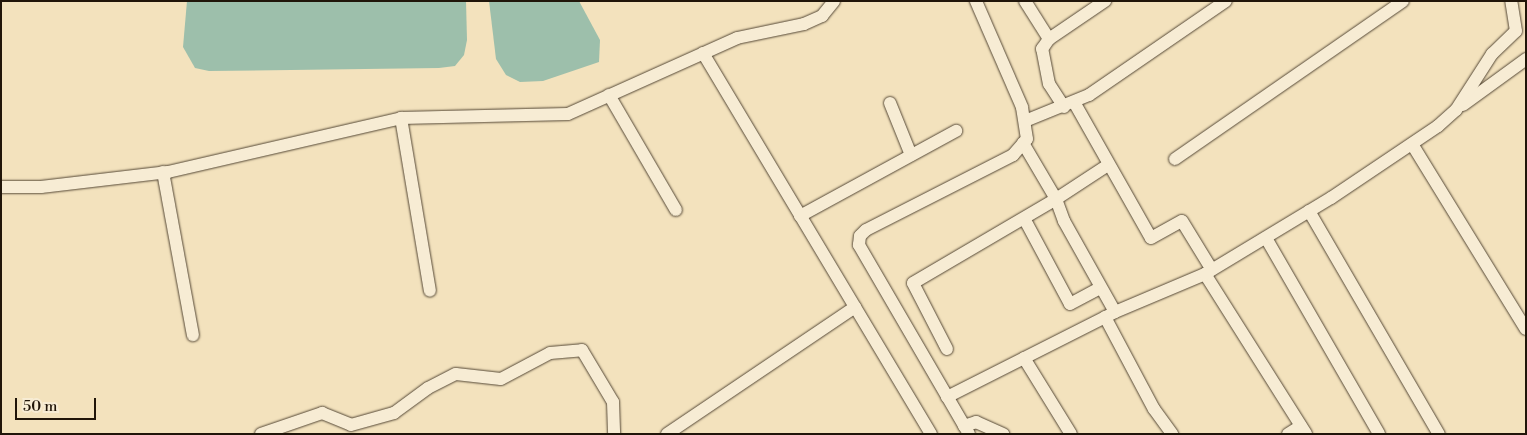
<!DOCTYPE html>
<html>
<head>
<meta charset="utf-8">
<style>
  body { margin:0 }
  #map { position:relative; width:1527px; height:435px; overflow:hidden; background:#f3e2bd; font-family:"Libre Bodoni",serif }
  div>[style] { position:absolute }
  .water>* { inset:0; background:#9dbfab }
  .roads { filter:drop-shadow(0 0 1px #554836) drop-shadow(0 0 1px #554836) }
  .minor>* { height:12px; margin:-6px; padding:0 6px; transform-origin:6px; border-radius:6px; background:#f7ecd4 }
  span { translate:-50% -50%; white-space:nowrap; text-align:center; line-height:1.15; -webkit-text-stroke:5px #f7ecd4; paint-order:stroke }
  .frame { position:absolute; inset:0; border:2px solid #201509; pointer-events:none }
  .scale { position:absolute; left:15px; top:398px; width:81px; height:22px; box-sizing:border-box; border:2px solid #201509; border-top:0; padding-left:6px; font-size:15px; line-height:18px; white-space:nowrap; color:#201509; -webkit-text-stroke:4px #f7ecd4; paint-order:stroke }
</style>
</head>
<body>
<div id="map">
  <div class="water">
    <i style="clip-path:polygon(187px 1px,466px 1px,467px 40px,464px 55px,455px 66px,439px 68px,209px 71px,195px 68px,183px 47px)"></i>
    <i style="clip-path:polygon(489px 1px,579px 1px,600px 40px,599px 62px,543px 81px,520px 82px,506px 75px,496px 59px)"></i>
  </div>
  <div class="roads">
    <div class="minor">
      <i style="left:1025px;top:1px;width:45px;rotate:57.7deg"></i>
      <i style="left:703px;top:53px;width:444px;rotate:59.1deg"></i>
      <i style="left:609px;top:95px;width:133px;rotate:59.8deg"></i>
      <i style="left:1074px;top:102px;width:156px;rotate:60.5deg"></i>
      <i style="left:1151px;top:238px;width:35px;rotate:-29deg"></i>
      <i style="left:1182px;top:221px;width:57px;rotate:58.5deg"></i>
      <i style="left:890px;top:103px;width:56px;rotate:68deg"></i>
      <i style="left:1463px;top:105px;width:78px;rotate:-36.1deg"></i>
      <i style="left:1064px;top:107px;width:27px;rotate:-123deg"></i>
      <i style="left:1049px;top:84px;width:36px;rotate:-101deg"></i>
      <i style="left:1042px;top:49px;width:12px;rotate:-55deg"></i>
      <i style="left:1049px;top:39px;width:68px;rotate:-34.2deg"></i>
      <i style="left:401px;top:118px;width:175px;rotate:80.5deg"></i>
      <i style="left:1025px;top:121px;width:69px;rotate:-22.1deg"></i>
      <i style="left:1089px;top:95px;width:166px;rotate:-34.5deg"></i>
      <i style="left:1412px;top:144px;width:217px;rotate:58.4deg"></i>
      <i style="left:1175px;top:159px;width:277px;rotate:-34.7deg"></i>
      <i style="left:1108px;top:165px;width:62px;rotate:146.8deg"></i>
      <i style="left:1056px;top:199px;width:23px;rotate:70deg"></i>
      <i style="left:1064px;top:221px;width:104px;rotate:60.7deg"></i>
      <i style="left:163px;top:172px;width:166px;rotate:79.6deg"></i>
      <i style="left:1px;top:187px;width:40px"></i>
      <i style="left:41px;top:187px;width:128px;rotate:-6.7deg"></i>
      <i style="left:168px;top:172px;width:239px;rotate:-13deg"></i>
      <i style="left:401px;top:118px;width:167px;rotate:-1.4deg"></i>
      <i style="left:568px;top:114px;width:185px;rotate:-24.2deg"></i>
      <i style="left:737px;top:38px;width:68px;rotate:-11.8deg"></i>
      <i style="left:804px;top:24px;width:20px;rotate:-24deg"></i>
      <i style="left:822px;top:16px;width:19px;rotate:-51deg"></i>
      <i style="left:1309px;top:211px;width:258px;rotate:59.8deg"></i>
      <i style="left:800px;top:216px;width:178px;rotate:-28.6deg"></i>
      <i style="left:1025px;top:220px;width:95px;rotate:61.8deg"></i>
      <i style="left:1070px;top:304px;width:30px;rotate:-28deg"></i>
      <i style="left:1266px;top:238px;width:226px;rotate:60deg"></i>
      <i style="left:1205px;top:274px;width:189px;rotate:57.7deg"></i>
      <i style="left:1105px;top:317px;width:104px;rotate:62deg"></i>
      <i style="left:1154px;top:409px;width:31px;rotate:54deg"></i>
      <i style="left:947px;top:349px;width:74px;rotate:-117.3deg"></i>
      <i style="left:913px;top:283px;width:166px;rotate:-30.4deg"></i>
      <i style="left:1056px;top:199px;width:65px;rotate:-120.5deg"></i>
      <i style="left:1024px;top:358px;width:89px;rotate:58.3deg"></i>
      <i style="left:947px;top:397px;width:188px;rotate:-26.8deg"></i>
      <i style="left:1115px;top:312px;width:98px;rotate:-22.9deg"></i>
      <i style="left:1205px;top:274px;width:147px;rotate:-31.1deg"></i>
      <i style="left:1331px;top:198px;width:129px;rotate:-33.9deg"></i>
      <i style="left:1438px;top:126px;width:24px;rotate:-42deg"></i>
      <i style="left:1456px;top:110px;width:67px;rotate:-57.3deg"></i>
      <i style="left:1492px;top:54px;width:33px;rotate:-44deg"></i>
      <i style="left:1516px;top:31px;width:30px;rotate:-99deg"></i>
      <i style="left:964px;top:426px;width:13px;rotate:-18deg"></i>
      <i style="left:976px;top:422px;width:30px;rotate:24deg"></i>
      <i style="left:261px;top:434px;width:65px;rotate:-19deg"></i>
      <i style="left:322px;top:413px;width:31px;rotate:22deg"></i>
      <i style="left:351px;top:425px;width:45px;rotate:-15.6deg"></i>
      <i style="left:394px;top:413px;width:42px;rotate:-36.3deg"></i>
      <i style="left:428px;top:388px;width:31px;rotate:-27deg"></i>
      <i style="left:456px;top:374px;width:45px;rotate:6.3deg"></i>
      <i style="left:501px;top:379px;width:55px;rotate:-28deg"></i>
      <i style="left:550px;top:353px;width:32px;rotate:-5deg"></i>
      <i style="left:582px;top:350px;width:61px;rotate:59.2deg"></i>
      <i style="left:613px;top:402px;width:32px;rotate:88deg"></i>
      <i style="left:667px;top:434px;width:227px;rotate:-34deg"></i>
      <i style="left:969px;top:434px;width:219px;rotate:-120.2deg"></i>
      <i style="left:859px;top:245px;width:9px;rotate:-84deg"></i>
      <i style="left:860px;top:236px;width:8px;rotate:-45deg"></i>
      <i style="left:866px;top:230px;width:165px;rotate:-27deg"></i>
      <i style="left:1013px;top:155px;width:21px;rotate:-49deg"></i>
      <i style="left:1027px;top:139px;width:32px;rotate:-99deg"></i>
      <i style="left:1022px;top:107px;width:116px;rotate:-113.5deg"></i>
      <i style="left:1288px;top:434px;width:15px;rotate:-32deg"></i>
    </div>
  </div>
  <div class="frame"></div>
  <div class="scale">50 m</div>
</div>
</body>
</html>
